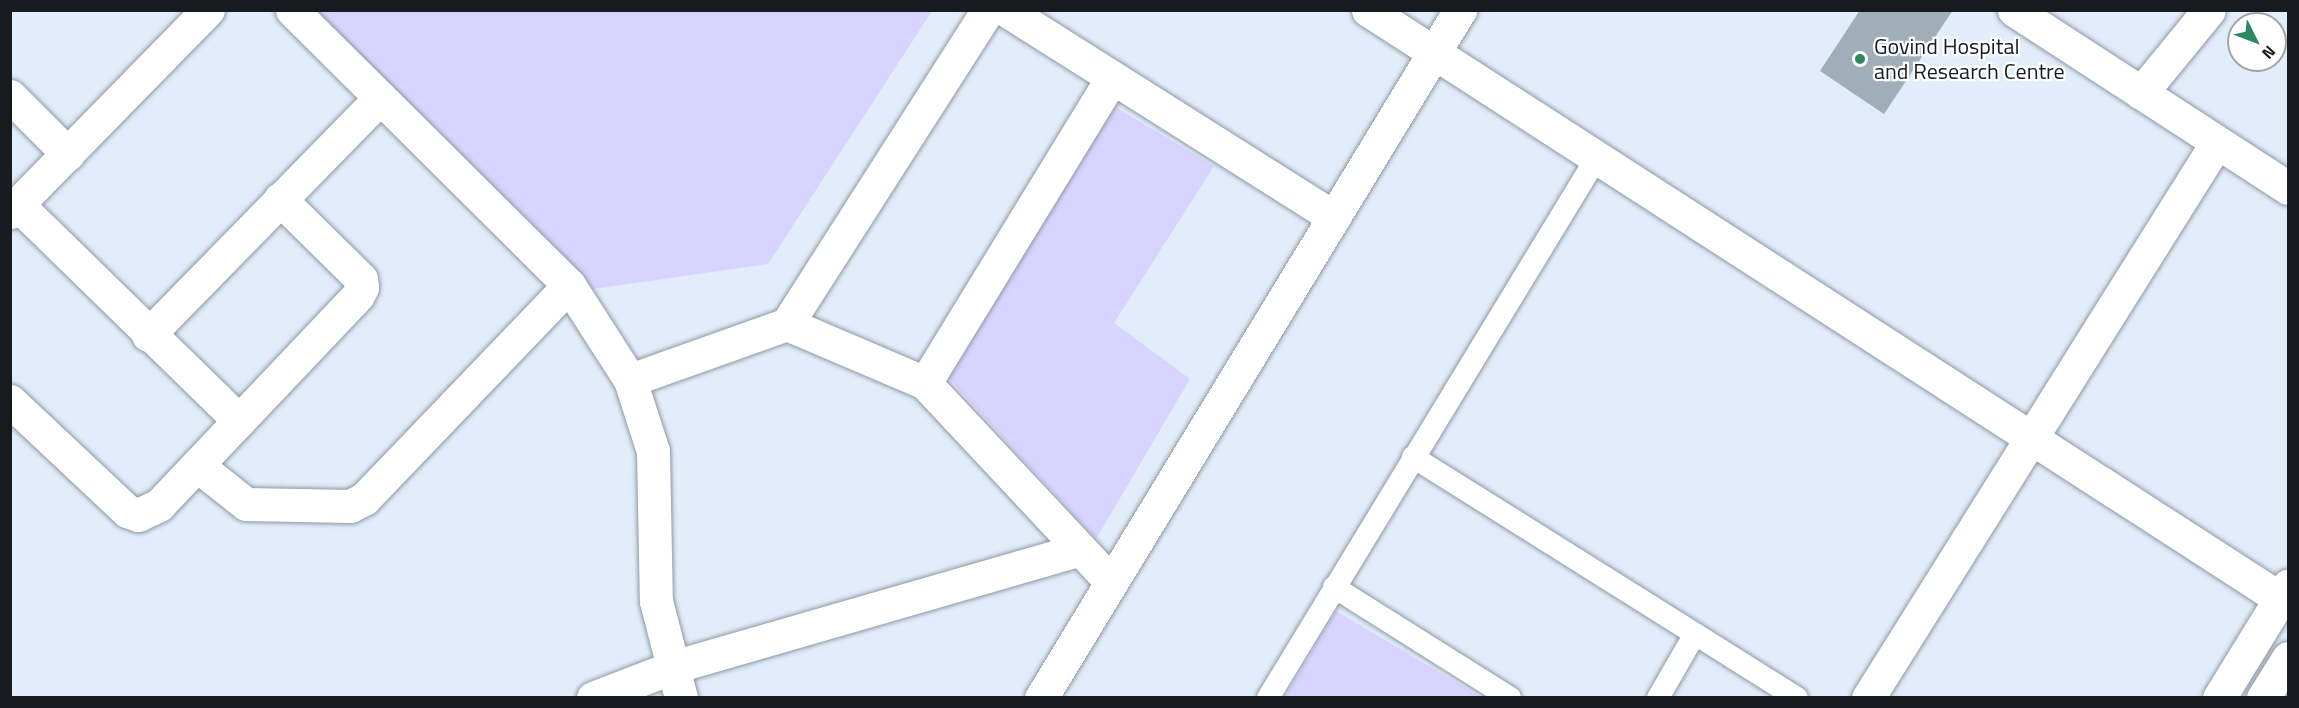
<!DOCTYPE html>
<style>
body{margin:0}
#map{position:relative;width:2299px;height:708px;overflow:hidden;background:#e1edfa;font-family:"Titillium Web",sans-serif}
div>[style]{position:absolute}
.green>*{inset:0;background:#d8d3ff}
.building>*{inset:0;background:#9faeb8}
.roads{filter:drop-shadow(0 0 2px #8e98a4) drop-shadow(0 0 2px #8e98a4)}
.lane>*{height:22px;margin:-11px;padding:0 11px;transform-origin:11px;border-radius:11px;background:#fff}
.street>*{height:33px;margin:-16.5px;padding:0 16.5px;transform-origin:16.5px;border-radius:16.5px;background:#fff}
.dots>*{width:16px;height:16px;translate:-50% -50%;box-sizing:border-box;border:3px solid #fff;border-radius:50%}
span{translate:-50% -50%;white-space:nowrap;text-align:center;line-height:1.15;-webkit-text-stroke:4.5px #fff;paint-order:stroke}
.poi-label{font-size:22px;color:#171b1f}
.left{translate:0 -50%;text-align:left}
.frame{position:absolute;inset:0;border:12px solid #171b1f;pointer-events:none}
.north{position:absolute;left:2227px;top:12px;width:60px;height:60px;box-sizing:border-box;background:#fff;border:2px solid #a2a4a5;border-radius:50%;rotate:132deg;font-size:16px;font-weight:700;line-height:24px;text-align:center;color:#171b1f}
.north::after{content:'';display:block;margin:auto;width:21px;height:27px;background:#2e885d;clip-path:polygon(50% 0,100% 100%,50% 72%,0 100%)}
</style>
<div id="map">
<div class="green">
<div style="clip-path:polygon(310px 11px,932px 11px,768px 264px,586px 290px)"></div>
<div style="clip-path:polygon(1107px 102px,1214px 166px,1114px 323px,1190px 379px,1096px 539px,943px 372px)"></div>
<div style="clip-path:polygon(1336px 611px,1481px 697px,1285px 697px)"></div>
</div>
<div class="building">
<div style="clip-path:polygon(1860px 10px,1953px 10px,1884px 114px,1820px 71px)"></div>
</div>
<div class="roads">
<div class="lane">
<div style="left:1413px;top:457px;width:453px;rotate:32.1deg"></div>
<div style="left:1334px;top:587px;width:208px;rotate:32.2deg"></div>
<div style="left:1268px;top:698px;width:633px;rotate:-58.69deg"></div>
<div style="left:1658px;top:698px;width:74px;rotate:-60deg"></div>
</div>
<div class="street">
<div style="left:292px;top:10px;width:390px;rotate:44.8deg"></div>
<div style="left:569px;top:285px;width:113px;rotate:57.3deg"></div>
<div style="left:630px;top:380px;width:75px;rotate:72.1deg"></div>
<div style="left:653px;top:451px;width:150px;rotate:88.9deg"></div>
<div style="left:656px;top:601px;width:100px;rotate:75.5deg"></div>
<div style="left:1006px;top:10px;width:388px;rotate:32.3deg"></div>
<div style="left:1368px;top:10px;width:1087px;rotate:32.83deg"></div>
<div style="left:2014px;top:10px;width:327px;rotate:33deg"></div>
<div style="left:2141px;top:93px;width:107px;rotate:-50.7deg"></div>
<div style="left:10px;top:96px;width:82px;rotate:45deg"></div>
<div style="left:18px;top:205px;width:309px;rotate:44.3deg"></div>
<div style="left:10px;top:212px;width:283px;rotate:-45.6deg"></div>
<div style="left:787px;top:324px;width:373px;rotate:-57.4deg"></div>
<div style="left:148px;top:335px;width:332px;rotate:-45.6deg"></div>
<div style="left:630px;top:380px;width:167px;rotate:-19.6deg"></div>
<div style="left:787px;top:324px;width:150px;rotate:23.1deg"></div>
<div style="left:925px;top:383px;width:272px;rotate:46.9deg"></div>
<div style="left:925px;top:383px;width:356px;rotate:-58.5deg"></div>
<div style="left:10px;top:401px;width:161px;rotate:43.2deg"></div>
<div style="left:127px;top:511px;width:12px;rotate:20deg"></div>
<div style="left:138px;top:515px;width:23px;rotate:-25deg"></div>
<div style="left:159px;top:505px;width:289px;rotate:-46.5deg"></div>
<div style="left:358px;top:295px;width:9px;rotate:-63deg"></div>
<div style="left:362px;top:287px;width:8px;rotate:-97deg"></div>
<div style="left:361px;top:279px;width:114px;rotate:-135.4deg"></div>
<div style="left:198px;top:466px;width:61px;rotate:38.4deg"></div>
<div style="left:246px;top:504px;width:104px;rotate:1.1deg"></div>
<div style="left:350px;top:506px;width:16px;rotate:-27deg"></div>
<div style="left:364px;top:499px;width:296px;rotate:-46.2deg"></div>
<div style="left:593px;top:698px;width:89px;rotate:-21.1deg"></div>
<div style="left:676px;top:666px;width:419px;rotate:-16.1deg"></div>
<div style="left:1041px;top:698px;width:806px;rotate:-58.66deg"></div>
<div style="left:1868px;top:698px;width:656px;rotate:-57.88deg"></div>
<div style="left:2219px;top:698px;width:132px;rotate:-58.4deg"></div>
<div style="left:2263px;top:698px;width:47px;rotate:-58deg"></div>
</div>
</div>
<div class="dots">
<div style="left:1860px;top:59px;background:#2e885d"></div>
</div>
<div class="poi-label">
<span class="left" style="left:1874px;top:59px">Govind Hospital<br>and Research Centre</span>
</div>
<div class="frame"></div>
<div class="north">N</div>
</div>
